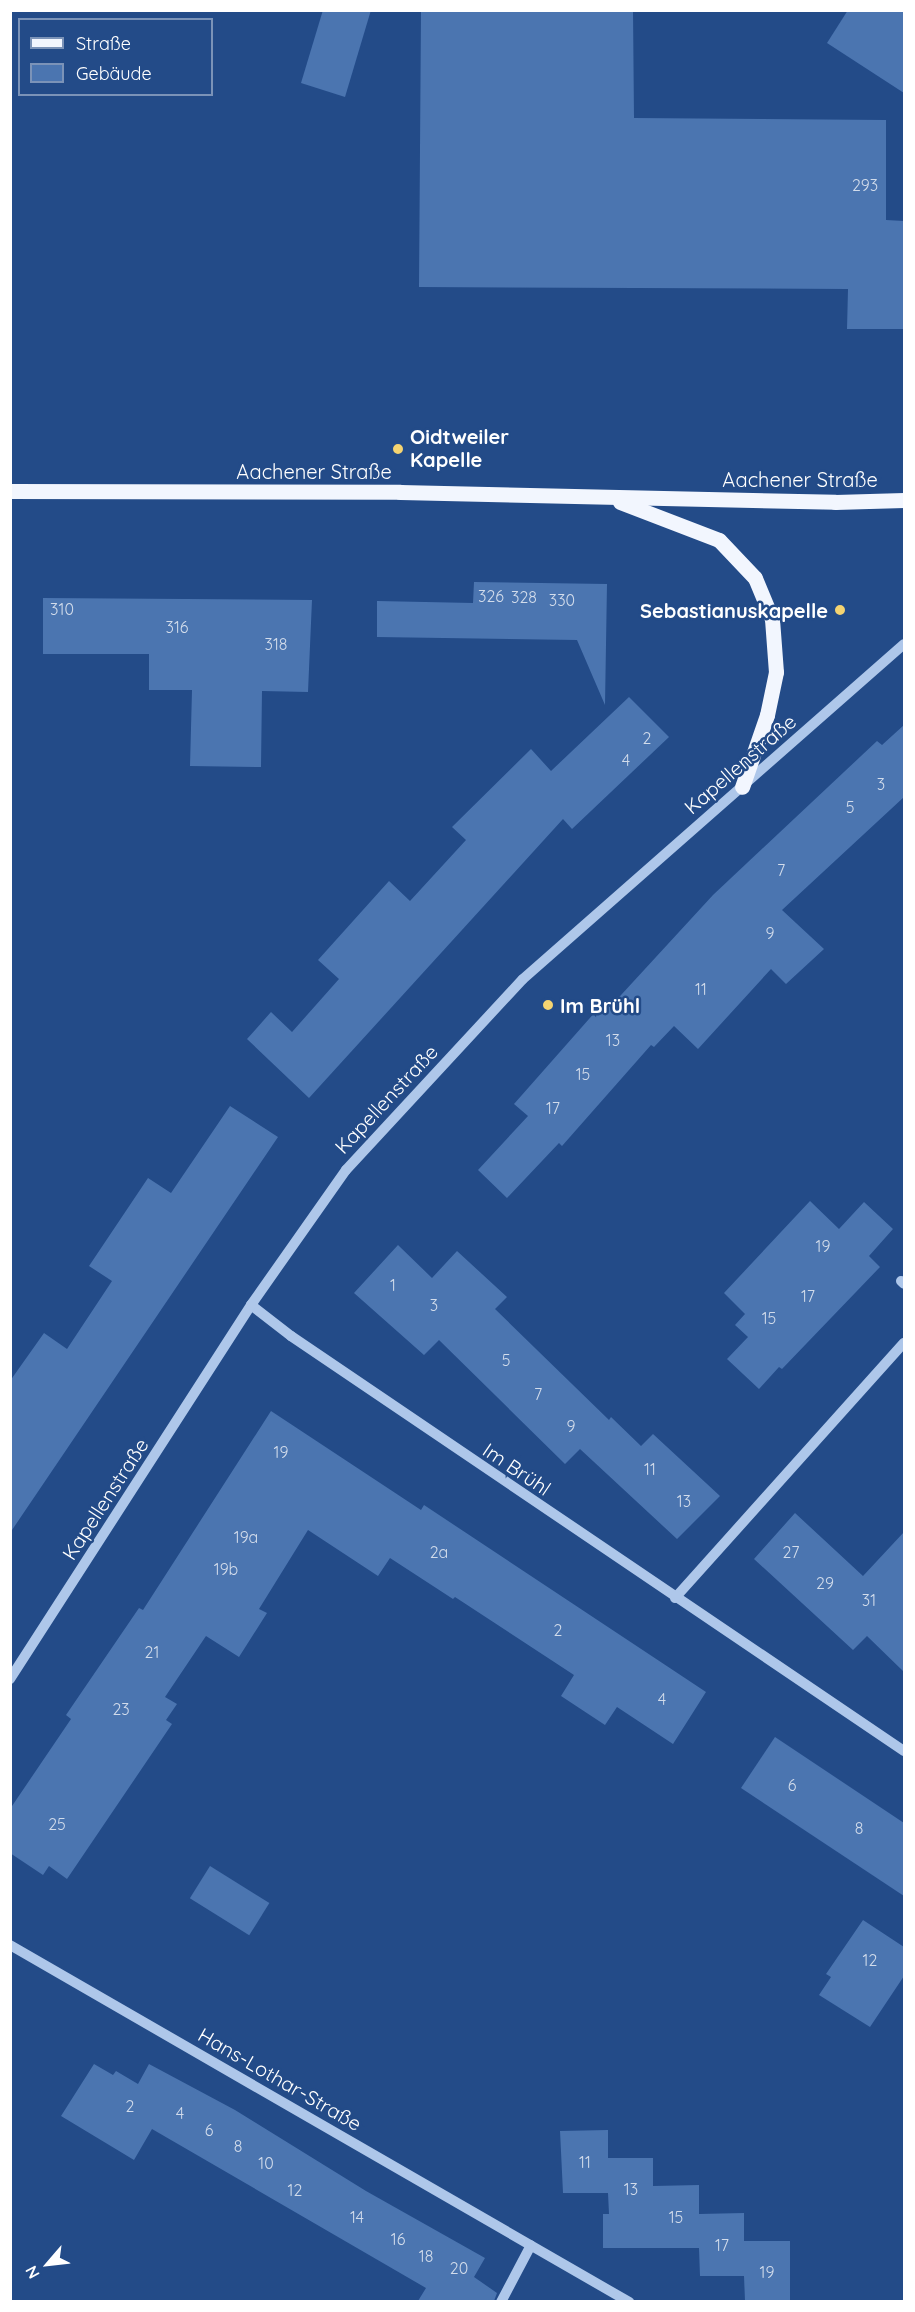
<!DOCTYPE html>
<meta charset="utf-8">
<style>
body{margin:0}
#map{position:relative;width:915px;height:2312px;overflow:hidden;background:#234b88;font-family:Quicksand,sans-serif}
div>[style]{position:absolute}
.building>*{inset:0;background:#4b75b0;transform-origin:0 0}
.minor>*{height:10px;margin:-5px;padding:0 5px;transform-origin:5px;border-radius:5px;background:#aec7ea}
.major>*{height:15px;margin:-7.5px;padding:0 7.5px;transform-origin:7.5px;border-radius:7.5px;background:#f2f6fe}
.dots>*{width:16px;height:16px;translate:-50% -50%;box-sizing:border-box;border:3px solid #234b88;border-radius:50%}
span{translate:-50% -50%;white-space:nowrap;text-align:center;line-height:1.15;-webkit-text-stroke:5px #234b88;paint-order:stroke}
.number-label{font-size:16px;color:#d2dceb}
.number-label span{-webkit-text-stroke-width:0}
.poi-label{font-size:20px;color:#fff;font-weight:700}
.left{translate:0 -50%;text-align:left}
.right{translate:-100% -50%;text-align:right}
.street-label{font-size:20px;color:#fff}
.frame{position:absolute;inset:0;border:12px solid #fff;pointer-events:none}
.legend{position:absolute;left:18px;top:18px;width:195px;height:78px;box-sizing:border-box;background:#234b88;border:2px solid #7b93b8;margin:0;padding:8px 10px;list-style:none;font-size:18px;color:#fff}
.legend li{display:flex;align-items:center;gap:12px;height:30px}
.legend b{width:30px;border:2px solid #7b93b8}
.north{position:absolute;left:18px;top:2234px;width:60px;height:60px;-webkit-text-stroke:4px #234b88;paint-order:stroke;rotate:242deg;font-size:16px;font-weight:700;line-height:24px;text-align:center;color:#fff}
.north::after{content:'';display:block;margin:auto;width:21px;height:27px;background:#fff;clip-path:polygon(50% 0,100% 100%,50% 72%,0 100%)}
</style>
<div id="map">
<div class="building">
<div style="clip-path:polygon(323px 10px,371px 10px,345px 97px,301px 83px)"></div>
<div style="clip-path:polygon(421px 10px,633px 10px,634px 118px,886px 120px,886px 220px,904px 221px,904px 329px,847px 329px,848px 289px,419px 287px)"></div>
<div style="clip-path:polygon(848px 10px,904px 10px,904px 93px,827px 43px)"></div>
<div style="clip-path:polygon(474px 582px,607px 584px,605px 705px,577px 640px,377px 637px,377px 601px,473px 603px)"></div>
<div style="clip-path:polygon(43px 598px,312px 600px,308px 692px,262px 691px,261px 767px,190px 766px,192px 690px,149px 690px,149px 654px,43px 654px)"></div>
<div style="clip-path:polygon(629px 697px,669px 737px,572px 829px,563px 819px,309px 1098px,247px 1039px,271px 1012px,292px 1032px,339px 979px,318px 960px,389px 881px,410px 901px,466px 840px,452px 827px,531px 749px,551px 771px)"></div>
<div style="clip-path:polygon(904px 725px,904px 797px,782px 910px,824px 949px,786px 984px,771px 969px,698px 1049px,674px 1026px,654px 1047px,651px 1045px,562px 1146px,559px 1143px,507px 1198px,478px 1170px,528px 1116px,514px 1104px,604px 1002px,610px 1007px,713px 895px,877px 741px,882px 745px)"></div>
<div style="clip-path:polygon(230px 1106px,278px 1137px,10px 1533px,10px 1381px,44px 1333px,67px 1349px,112px 1281px,89px 1266px,148px 1178px,171px 1193px)"></div>
<div style="clip-path:polygon(810px 1201px,839px 1229px,864px 1202px,893px 1229px,869px 1256px,880px 1267px,782px 1369px,779px 1367px,759px 1389px,727px 1359px,748px 1337px,735px 1325px,745px 1314px,724px 1293px)"></div>
<div style="clip-path:polygon(398px 1245px,432px 1278px,457px 1251px,507px 1297px,495px 1309px,609px 1420px,611px 1417px,641px 1446px,653px 1434px,720px 1496px,677px 1539px,580px 1449px,565px 1464px,439px 1340px,424px 1355px,354px 1293px)"></div>
<div style="clip-path:polygon(271px 1411px,421px 1510px,424px 1505px,706px 1692px,673px 1744px,617px 1707px,605px 1725px,561px 1696px,574px 1675px,455px 1597px,453px 1599px,390px 1558px,378px 1576px,308px 1530px,259px 1609px,267px 1613px,239px 1657px,206px 1636px,165px 1697px,177px 1704px,166px 1720px,172px 1724px,67px 1879px,49px 1866px,43px 1875px,10px 1853px,10px 1809px,71px 1719px,66px 1715px,139px 1608px,143px 1610px)"></div>
<div style="clip-path:polygon(795px 1513px,863px 1576px,904px 1532px,904px 1672px,867px 1636px,853px 1650px,754px 1559px)"></div>
<div style="clip-path:polygon(775px 1737px,904px 1823px,904px 1896px,741px 1788px)"></div>
<div style="left:210px;top:1866px;width:70px;height:38px;rotate:32deg"></div>
<div style="clip-path:polygon(863px 1920px,904px 1947px,904px 1976px,870px 2027px,819px 1995px,831px 1977px,826px 1974px)"></div>
<div style="clip-path:polygon(94px 2064px,113px 2075px,116px 2071px,138px 2084px,149px 2064px,235px 2110px,366px 2191px,485px 2258px,474px 2277px,497px 2293px,494px 2301px,418px 2301px,426px 2288px,152px 2129px,134px 2160px,61px 2116px)"></div>
<div style="clip-path:polygon(608px 2130px,608px 2158px,653px 2158px,653px 2186px,699px 2185px,699px 2214px,744px 2213px,744px 2241px,790px 2241px,790px 2301px,745px 2301px,744px 2276px,700px 2276px,699px 2248px,603px 2248px,603px 2214px,609px 2214px,608px 2193px,563px 2193px,560px 2131px)"></div>
</div>
<div class="minor">
<div style="left:901px;top:1281px;width:4px;rotate:45deg"></div>
<div style="left:251px;top:1305px;width:51px;rotate:37.8deg"></div>
<div style="left:291px;top:1336px;width:740px;rotate:34.1deg"></div>
<div style="left:675px;top:1598px;width:343px;rotate:-48.1deg"></div>
<div style="left:10px;top:1679px;width:445px;rotate:-57.2deg"></div>
<div style="left:251px;top:1305px;width:165px;rotate:-54.9deg"></div>
<div style="left:346px;top:1170px;width:260px;rotate:-47.2deg"></div>
<div style="left:523px;top:979px;width:507px;rotate:-41.32deg"></div>
<div style="left:10px;top:1945px;width:715px;rotate:29.97deg"></div>
<div style="left:501px;top:2302px;width:64px;rotate:-62.2deg"></div>
</div>
<div class="major">
<div style="left:10px;top:491px;width:390px;rotate:0.1deg"></div>
<div style="left:400px;top:492px;width:435px;rotate:1.3deg"></div>
<div style="left:835px;top:502px;width:69px;rotate:-1.7deg"></div>
<div style="left:620px;top:502px;width:106px;rotate:21deg"></div>
<div style="left:719px;top:540px;width:52px;rotate:46.5deg"></div>
<div style="left:755px;top:578px;width:44px;rotate:67.5deg"></div>
<div style="left:772px;top:619px;width:53px;rotate:85.7deg"></div>
<div style="left:776px;top:672px;width:44px;rotate:101.8deg"></div>
<div style="left:767px;top:715px;width:76px;rotate:109.1deg"></div>
</div>
<div class="dots">
<div style="left:398px;top:449px;background:#f5d471"></div>
<div style="left:840px;top:610px;background:#f5d471"></div>
<div style="left:548px;top:1005px;background:#f5d471"></div>
</div>
<div class="number-label">
<span style="left:865px;top:185px">293</span>
<span style="left:491px;top:596px">326</span>
<span style="left:524px;top:597px">328</span>
<span style="left:562px;top:600px">330</span>
<span style="left:62px;top:609px">310</span>
<span style="left:177px;top:627px">316</span>
<span style="left:276px;top:644px">318</span>
<span style="left:647px;top:738px">2</span>
<span style="left:626px;top:760px">4</span>
<span style="left:881px;top:784px">3</span>
<span style="left:850px;top:807px">5</span>
<span style="left:781px;top:870px">7</span>
<span style="left:770px;top:933px">9</span>
<span style="left:701px;top:989px">11</span>
<span style="left:613px;top:1040px">13</span>
<span style="left:583px;top:1074px">15</span>
<span style="left:553px;top:1108px">17</span>
<span style="left:823px;top:1246px">19</span>
<span style="left:393px;top:1285px">1</span>
<span style="left:808px;top:1296px">17</span>
<span style="left:434px;top:1305px">3</span>
<span style="left:769px;top:1318px">15</span>
<span style="left:506px;top:1360px">5</span>
<span style="left:538px;top:1394px">7</span>
<span style="left:571px;top:1426px">9</span>
<span style="left:281px;top:1452px">19</span>
<span style="left:650px;top:1469px">11</span>
<span style="left:684px;top:1501px">13</span>
<span style="left:246px;top:1537px">19a</span>
<span style="left:439px;top:1552px">2a</span>
<span style="left:791px;top:1552px">27</span>
<span style="left:226px;top:1569px">19b</span>
<span style="left:825px;top:1583px">29</span>
<span style="left:869px;top:1600px">31</span>
<span style="left:558px;top:1630px">2</span>
<span style="left:152px;top:1652px">21</span>
<span style="left:662px;top:1699px">4</span>
<span style="left:121px;top:1709px">23</span>
<span style="left:792px;top:1785px">6</span>
<span style="left:57px;top:1824px">25</span>
<span style="left:859px;top:1828px">8</span>
<span style="left:870px;top:1960px">12</span>
<span style="left:130px;top:2106px">2</span>
<span style="left:180px;top:2113px">4</span>
<span style="left:209px;top:2130px">6</span>
<span style="left:238px;top:2146px">8</span>
<span style="left:585px;top:2162px">11</span>
<span style="left:266px;top:2163px">10</span>
<span style="left:631px;top:2189px">13</span>
<span style="left:295px;top:2190px">12</span>
<span style="left:357px;top:2217px">14</span>
<span style="left:676px;top:2217px">15</span>
<span style="left:398px;top:2239px">16</span>
<span style="left:722px;top:2245px">17</span>
<span style="left:426px;top:2256px">18</span>
<span style="left:459px;top:2268px">20</span>
<span style="left:767px;top:2272px">19</span>
</div>
<div class="poi-label">
<span class="left" style="left:410px;top:448px">Oidtweiler<br>Kapelle</span>
<span class="right" style="left:828px;top:610px">Sebastianuskapelle</span>
<span class="left" style="left:560px;top:1005px">Im Brühl</span>
</div>
<div class="street-label">
<span style="left:314px;top:471px">Aachener Straße</span>
<span style="left:800px;top:479px">Aachener Straße</span>
<span style="left:740px;top:764px;rotate:-41deg">Kapellenstraße</span>
<span style="left:386px;top:1099px;rotate:-47deg">Kapellenstraße</span>
<span style="left:517px;top:1469px;rotate:34deg">Im Brühl</span>
<span style="left:105px;top:1499px;rotate:-57deg">Kapellenstraße</span>
<span style="left:280px;top:2079px;rotate:30deg">Hans-Lothar-Straße</span>
</div>
<div class="frame"></div>
<ul class="legend">
<li><b style="height:8px;background:#f2f6fe"></b>Straße</li>
<li><b style="height:16px;background:#4b75b0"></b>Gebäude</li>
</ul>
<div class="north">N</div>
</div>
